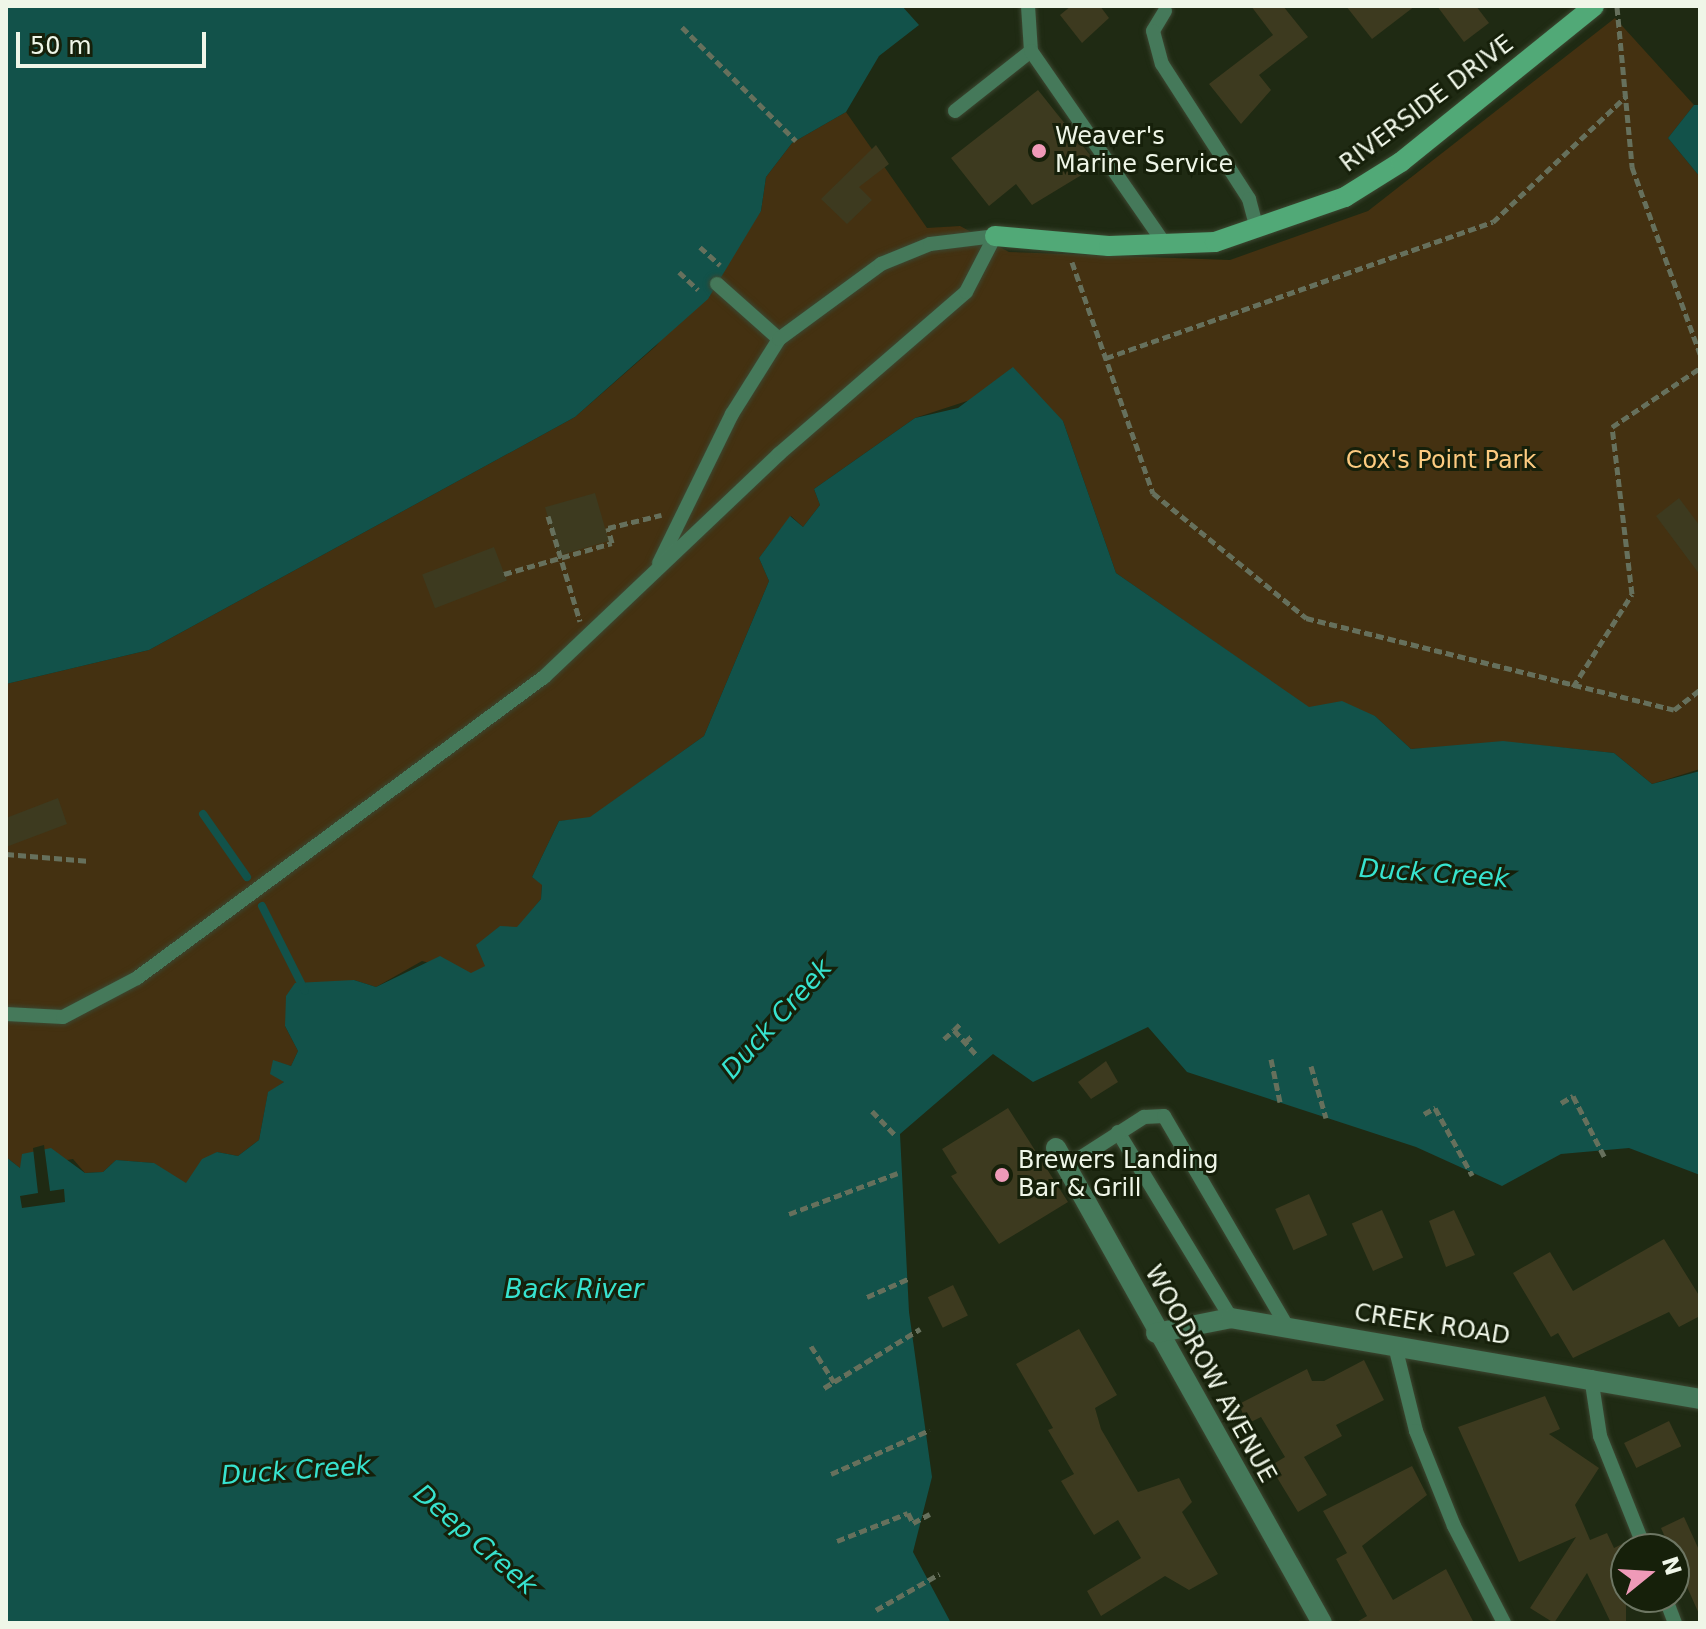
<!DOCTYPE html>
<style>
body{margin:0}
#map{position:relative;width:1706px;height:1629px;overflow:hidden;background:#1f2a13;font-family:"DejaVu Sans",sans-serif}
div>[style]{position:absolute}
.green>*{inset:0;background:#443111}
.water>*{inset:0;background:#12524a}
.pier>*{inset:0;background:#1f2a13}
.stream>*{height:8px;margin:-4px;padding:0 4px;transform-origin:4px;border-radius:4px;background:#12524a}
.building>*{inset:0;background:#3d3a1f;transform-origin:0 0}
.path>*{height:5px;margin-top:-2.5px;transform-origin:0;background:repeating-linear-gradient(90deg,#66705c 0 8px,transparent 0 12px)}
.roads{filter:drop-shadow(0 0 2px #3c4731) drop-shadow(0 0 2px #3c4731)}
.lane>*{height:14px;margin:-7px;padding:0 7px;transform-origin:7px;border-radius:7px;background:#45795a}
.street>*{height:20px;margin:-10px;padding:0 10px;transform-origin:10px;border-radius:10px;background:#45795a}
.secondary>*{height:20px;margin:-10px;padding:0 10px;transform-origin:10px;border-radius:10px;background:#51a977}
.dots>*{width:22px;height:22px;translate:-50% -50%;box-sizing:border-box;border:4px solid #16200a;border-radius:50%}
span{translate:-50% -50%;white-space:nowrap;text-align:center;line-height:1.15;-webkit-text-stroke:6px #16200a;paint-order:stroke}
.street-label{font-size:24px;color:#eff6e8}
.poi-label{font-size:24px;color:#eff6e8}
.left{translate:0 -50%;text-align:left}
.park-label{font-size:24px;color:#fdcb80}
.water-label{font-size:26px;color:#37e3cf;font-style:italic}
.frame{position:absolute;inset:0;border:8px solid #eff6e8;pointer-events:none}
.north{position:absolute;left:1610px;top:1533px;width:80px;height:80px;box-sizing:border-box;background:#16200a;border:2px solid #6d7663;border-radius:50%;rotate:72deg;font-size:22px;font-weight:700;line-height:32px;text-align:center;color:#eff6e8}
.north::after{content:'';display:block;margin:auto;width:28px;height:36px;background:#ef9ab8;clip-path:polygon(50% 0,100% 100%,50% 72%,0 100%)}
.scale{position:absolute;left:16px;top:32px;width:190px;height:36px;box-sizing:border-box;border:4px solid #eff6e8;border-top:0;padding-left:10px;font-size:24px;line-height:28px;white-space:nowrap;color:#eff6e8;-webkit-text-stroke:6px #16200a;paint-order:stroke}
</style>
<div id="map">
<div class="green">
<div style="clip-path:polygon(1615px 18px,1694px 105px,1668px 138px,1700px 177px,1700px 769px,1652px 784px,1614px 753px,1518px 743px,1411px 749px,1375px 716px,1309px 708px,1116px 573px,1063px 421px,967px 401px,915px 418px,814px 489px,820px 505px,803px 527px,791px 516px,759px 558px,769px 581px,704px 736px,590px 818px,559px 821px,532px 877px,542px 884px,541px 899px,486px 966px,471px 974px,422px 961px,376px 987px,354px 980px,285px 1026px,298px 1051px,291px 1066px,273px 1061px,284px 1082px,268px 1093px,259px 1140px,238px 1156px,217px 1152px,186px 1184px,153px 1163px,116px 1160px,103px 1172px,85px 1173px,73px 1159px,20px 1168px,6px 1157px,6px 684px,149px 650px,575px 417px,656px 346px,761px 211px,766px 177px,792px 143px,846px 112px,927px 228px,960px 226px,1009px 252px,1230px 260px,1368px 211px)"></div>
</div>
<div class="water">
<div style="clip-path:polygon(6px 6px,902px 6px,919px 25px,879px 56px,846px 112px,792px 143px,766px 177px,761px 211px,708px 299px,575px 417px,149px 650px,6px 684px)"></div>
<div style="clip-path:polygon(1694px 105px,1700px 105px,1700px 177px,1668px 138px)"></div>
<div style="clip-path:polygon(1013px 367px,1063px 421px,1116px 573px,1309px 707px,1342px 701px,1375px 716px,1411px 749px,1503px 741px,1614px 753px,1652px 784px,1700px 771px,1700px 1175px,1629px 1148px,1561px 1154px,1502px 1186px,1416px 1147px,1187px 1072px,1148px 1027px,1033px 1082px,993px 1054px,900px 1134px,909px 1312px,932px 1477px,913px 1552px,951px 1623px,6px 1623px,6px 1157px,20px 1168px,22px 1154px,51px 1148px,85px 1173px,103px 1172px,116px 1160px,154px 1163px,186px 1183px,202px 1159px,217px 1152px,238px 1156px,259px 1140px,268px 1092px,284px 1082px,270px 1074px,273px 1060px,291px 1066px,298px 1051px,285px 1026px,286px 996px,295px 983px,354px 980px,376px 987px,440px 956px,471px 973px,485px 966px,476px 945px,500px 926px,517px 927px,541px 899px,542px 885px,532px 877px,559px 821px,590px 817px,704px 736px,769px 581px,759px 558px,790px 516px,803px 527px,820px 505px,814px 489px,915px 418px,958px 408px)"></div>
</div>
<div class="pier">
<div style="clip-path:polygon(44px 1145px,50px 1191px,64px 1189px,65px 1202px,22px 1208px,20px 1196px,38px 1193px,33px 1148px)"></div>
</div>
<div class="stream">
<div style="left:203px;top:814px;width:77px;rotate:55.1deg"></div>
<div style="left:262px;top:906px;width:95px;rotate:63.2deg"></div>
</div>
<div class="building">
<div style="clip-path:polygon(1071px 6px,1100px 6px,1109px 18px,1082px 43px,1060px 15px)"></div>
<div style="clip-path:polygon(1251px 6px,1283px 6px,1308px 37px,1259px 75px,1271px 90px,1241px 124px,1209px 84px,1273px 35px)"></div>
<div style="clip-path:polygon(1346px 6px,1415px 6px,1372px 39px)"></div>
<div style="clip-path:polygon(1437px 6px,1476px 6px,1489px 23px,1464px 42px)"></div>
<div style="clip-path:polygon(1038px 90px,1098px 165px,1032px 205px,1016px 184px,989px 206px,951px 158px)"></div>
<div style="clip-path:polygon(876px 145px,889px 164px,859px 187px,872px 200px,847px 224px,821px 199px)"></div>
<div style="left:595px;top:493px;width:50px;height:52px;rotate:74deg"></div>
<div style="clip-path:polygon(1679px 498px,1700px 526px,1700px 575px,1656px 516px)"></div>
<div style="left:494px;top:547px;width:36px;height:77px;rotate:69deg"></div>
<div style="clip-path:polygon(58px 798px,67px 824px,6px 847px,6px 818px)"></div>
<div style="clip-path:polygon(1106px 1061px,1118px 1082px,1091px 1099px,1078px 1082px)"></div>
<div style="clip-path:polygon(1008px 1108px,1068px 1202px,999px 1244px,951px 1176px,957px 1173px,942px 1149px)"></div>
<div style="left:1309px;top:1194px;width:45px;height:37px;rotate:66deg"></div>
<div style="left:1382px;top:1210px;width:52px;height:33px;rotate:66deg"></div>
<div style="clip-path:polygon(1454px 1210px,1475px 1255px,1446px 1267px,1429px 1221px)"></div>
<div style="clip-path:polygon(1664px 1239px,1700px 1297px,1700px 1316px,1679px 1327px,1669px 1312px,1573px 1358px,1558px 1333px,1551px 1337px,1513px 1273px,1550px 1252px,1573px 1291px)"></div>
<div style="left:953px;top:1285px;width:34px;height:28px;rotate:64deg"></div>
<div style="clip-path:polygon(1079px 1329px,1117px 1395px,1095px 1408px,1101px 1429px,1138px 1492px,1179px 1478px,1192px 1502px,1182px 1512px,1218px 1574px,1189px 1590px,1165px 1576px,1101px 1616px,1087px 1591px,1141px 1558px,1118px 1520px,1094px 1535px,1061px 1481px,1074px 1474px,1048px 1430px,1053px 1428px,1016px 1364px)"></div>
<div style="clip-path:polygon(1364px 1360px,1384px 1400px,1336px 1425px,1342px 1436px,1304px 1457px,1327px 1495px,1298px 1512px,1270px 1466px,1285px 1457px,1261px 1417px,1247px 1424px,1239px 1404px,1307px 1369px,1312px 1381px,1324px 1381px)"></div>
<div style="clip-path:polygon(1545px 1396px,1560px 1429px,1549px 1434px,1599px 1468px,1575px 1505px,1590px 1540px,1607px 1533px,1614px 1548px,1626px 1542px,1626px 1623px,1611px 1623px,1587px 1573px,1554px 1623px,1530px 1608px,1576px 1537px,1519px 1562px,1458px 1427px)"></div>
<div style="left:1669px;top:1421px;width:28px;height:50px;rotate:64deg"></div>
<div style="clip-path:polygon(1412px 1466px,1427px 1495px,1362px 1546px,1393px 1600px,1446px 1569px,1474px 1623px,1355px 1623px,1367px 1616px,1336px 1559px,1347px 1553px,1323px 1511px)"></div>
<div style="clip-path:polygon(1684px 1517px,1700px 1552px,1699px 1614px,1661px 1528px)"></div>
</div>
<div class="path">
<div style="left:1617px;top:7px;width:161px;rotate:84.6deg"></div>
<div style="left:1632px;top:167px;width:199px;rotate:70deg"></div>
<div style="left:682px;top:27px;width:161px;rotate:45deg"></div>
<div style="left:700px;top:247px;width:27px;rotate:42deg"></div>
<div style="left:1072px;top:262px;width:245px;rotate:70.7deg"></div>
<div style="left:1153px;top:493px;width:198px;rotate:39.2deg"></div>
<div style="left:1306px;top:618px;width:379px;rotate:14deg"></div>
<div style="left:1674px;top:710px;width:33px;rotate:-38deg"></div>
<div style="left:679px;top:272px;width:26px;rotate:43deg"></div>
<div style="left:1106px;top:358px;width:410px;rotate:-19.4deg"></div>
<div style="left:1493px;top:222px;width:182px;rotate:-43.4deg"></div>
<div style="left:548px;top:516px;width:110px;rotate:73.1deg"></div>
<div style="left:504px;top:574px;width:112px;rotate:-16deg"></div>
<div style="left:612px;top:543px;width:16px;rotate:-105deg"></div>
<div style="left:608px;top:528px;width:55px;rotate:-13.8deg"></div>
<div style="left:1573px;top:687px;width:110px;rotate:-57.6deg"></div>
<div style="left:1632px;top:594px;width:168px;rotate:-96.8deg"></div>
<div style="left:1612px;top:427px;width:106px;rotate:-33.8deg"></div>
<div style="left:6px;top:854px;width:84px;rotate:4.8deg"></div>
<div style="left:954px;top:1030px;width:11px;rotate:-45deg"></div>
<div style="left:944px;top:1039px;width:13px;rotate:-42deg"></div>
<div style="left:954px;top:1030px;width:36px;rotate:48deg"></div>
<div style="left:965px;top:1042px;width:11px;rotate:-41deg"></div>
<div style="left:1271px;top:1059px;width:44px;rotate:78.2deg"></div>
<div style="left:1311px;top:1066px;width:54px;rotate:73.9deg"></div>
<div style="left:1561px;top:1103px;width:14px;rotate:-30deg"></div>
<div style="left:1573px;top:1096px;width:68px;rotate:62.7deg"></div>
<div style="left:872px;top:1111px;width:35px;rotate:46deg"></div>
<div style="left:1424px;top:1114px;width:13px;rotate:-29deg"></div>
<div style="left:1435px;top:1108px;width:77px;rotate:61.1deg"></div>
<div style="left:789px;top:1214px;width:116px;rotate:-20.6deg"></div>
<div style="left:867px;top:1297px;width:47px;rotate:-23.8deg"></div>
<div style="left:811px;top:1346px;width:43px;rotate:57.4deg"></div>
<div style="left:824px;top:1388px;width:113px;rotate:-31.6deg"></div>
<div style="left:831px;top:1474px;width:108px;rotate:-24deg"></div>
<div style="left:837px;top:1541px;width:76px;rotate:-21.5deg"></div>
<div style="left:908px;top:1513px;width:11px;rotate:63deg"></div>
<div style="left:913px;top:1523px;width:19px;rotate:-28deg"></div>
<div style="left:876px;top:1610px;width:73px;rotate:-29.7deg"></div>
</div>
<div class="roads">
<div class="lane">
<div style="left:1028px;top:6px;width:45px;rotate:86.2deg"></div>
<div style="left:1165px;top:11px;width:23px;rotate:121deg"></div>
<div style="left:1153px;top:31px;width:34px;rotate:75deg"></div>
<div style="left:1162px;top:64px;width:161px;rotate:57.2deg"></div>
<div style="left:1249px;top:199px;width:30px;rotate:75deg"></div>
<div style="left:955px;top:111px;width:97px;rotate:-38.3deg"></div>
<div style="left:1031px;top:51px;width:237px;rotate:55.3deg"></div>
<div style="left:717px;top:284px;width:83px;rotate:41.6deg"></div>
<div style="left:659px;top:563px;width:166px;rotate:-63.9deg"></div>
<div style="left:732px;top:414px;width:89px;rotate:-57.9deg"></div>
<div style="left:779px;top:339px;width:127px;rotate:-36.3deg"></div>
<div style="left:881px;top:264px;width:53px;rotate:-22.2deg"></div>
<div style="left:930px;top:244px;width:65px;rotate:-7deg"></div>
<div style="left:6px;top:1014px;width:57px;rotate:3deg"></div>
<div style="left:63px;top:1017px;width:84px;rotate:-27.8deg"></div>
<div style="left:137px;top:978px;width:506px;rotate:-36.49deg"></div>
<div style="left:544px;top:677px;width:324px;rotate:-43.5deg"></div>
<div style="left:779px;top:454px;width:247px;rotate:-40.9deg"></div>
<div style="left:966px;top:292px;width:63px;rotate:-62.6deg"></div>
<div style="left:1118px;top:1132px;width:218px;rotate:58.7deg"></div>
<div style="left:1066px;top:1167px;width:93px;rotate:-32.7deg"></div>
<div style="left:1144px;top:1117px;width:20px;rotate:-3deg"></div>
<div style="left:1164px;top:1116px;width:246px;rotate:59.7deg"></div>
<div style="left:1395px;top:1346px;width:88px;rotate:76.1deg"></div>
<div style="left:1416px;top:1431px;width:102px;rotate:68.2deg"></div>
<div style="left:1454px;top:1526px;width:109px;rotate:62.7deg"></div>
<div style="left:1591px;top:1377px;width:60px;rotate:81.3deg"></div>
<div style="left:1600px;top:1436px;width:122px;rotate:68.3deg"></div>
<div style="left:1665px;top:1597px;width:28px;rotate:69deg"></div>
</div>
<div class="street">
<div style="left:1056px;top:1148px;width:544px;rotate:60.75deg"></div>
<div style="left:1156px;top:1333px;width:76px;rotate:-11.3deg"></div>
<div style="left:1231px;top:1318px;width:476px;rotate:9.8deg"></div>
</div>
<div class="secondary">
<div style="left:995px;top:236px;width:114px;rotate:5deg"></div>
<div style="left:1109px;top:246px;width:106px;rotate:-2.2deg"></div>
<div style="left:1215px;top:242px;width:138px;rotate:-19.1deg"></div>
<div style="left:1345px;top:197px;width:66px;rotate:-32deg"></div>
<div style="left:1401px;top:162px;width:248px;rotate:-38.9deg"></div>
</div>
</div>
<div class="dots">
<div style="left:1039px;top:151px;background:#ef9ab8"></div>
<div style="left:1002px;top:1175px;background:#ef9ab8"></div>
</div>
<div class="street-label">
<span style="left:1427px;top:104px;rotate:-37deg">RIVERSIDE DRIVE</span>
<span style="left:1432px;top:1325px;rotate:9deg">CREEK ROAD</span>
<span style="left:1210px;top:1374px;rotate:61deg">WOODROW AVENUE</span>
</div>
<div class="poi-label">
<span class="left" style="left:1055px;top:151px">Weaver's<br>Marine Service</span>
<span class="left" style="left:1018px;top:1175px">Brewers Landing<br>Bar &amp; Grill</span>
</div>
<div class="park-label">
<span style="left:1441px;top:461px">Cox's Point Park</span>
</div>
<div class="water-label">
<span style="left:1434px;top:874px;rotate:4deg">Duck Creek</span>
<span style="left:777px;top:1019px;rotate:-48deg">Duck Creek</span>
<span style="left:574px;top:1290px">Back River</span>
<span style="left:296px;top:1471px;rotate:-4deg">Duck Creek</span>
<span style="left:475px;top:1540px;rotate:41deg">Deep Creek</span>
</div>
<div class="frame"></div>
<div class="north">N</div>
<div class="scale">50 m</div>
</div>
